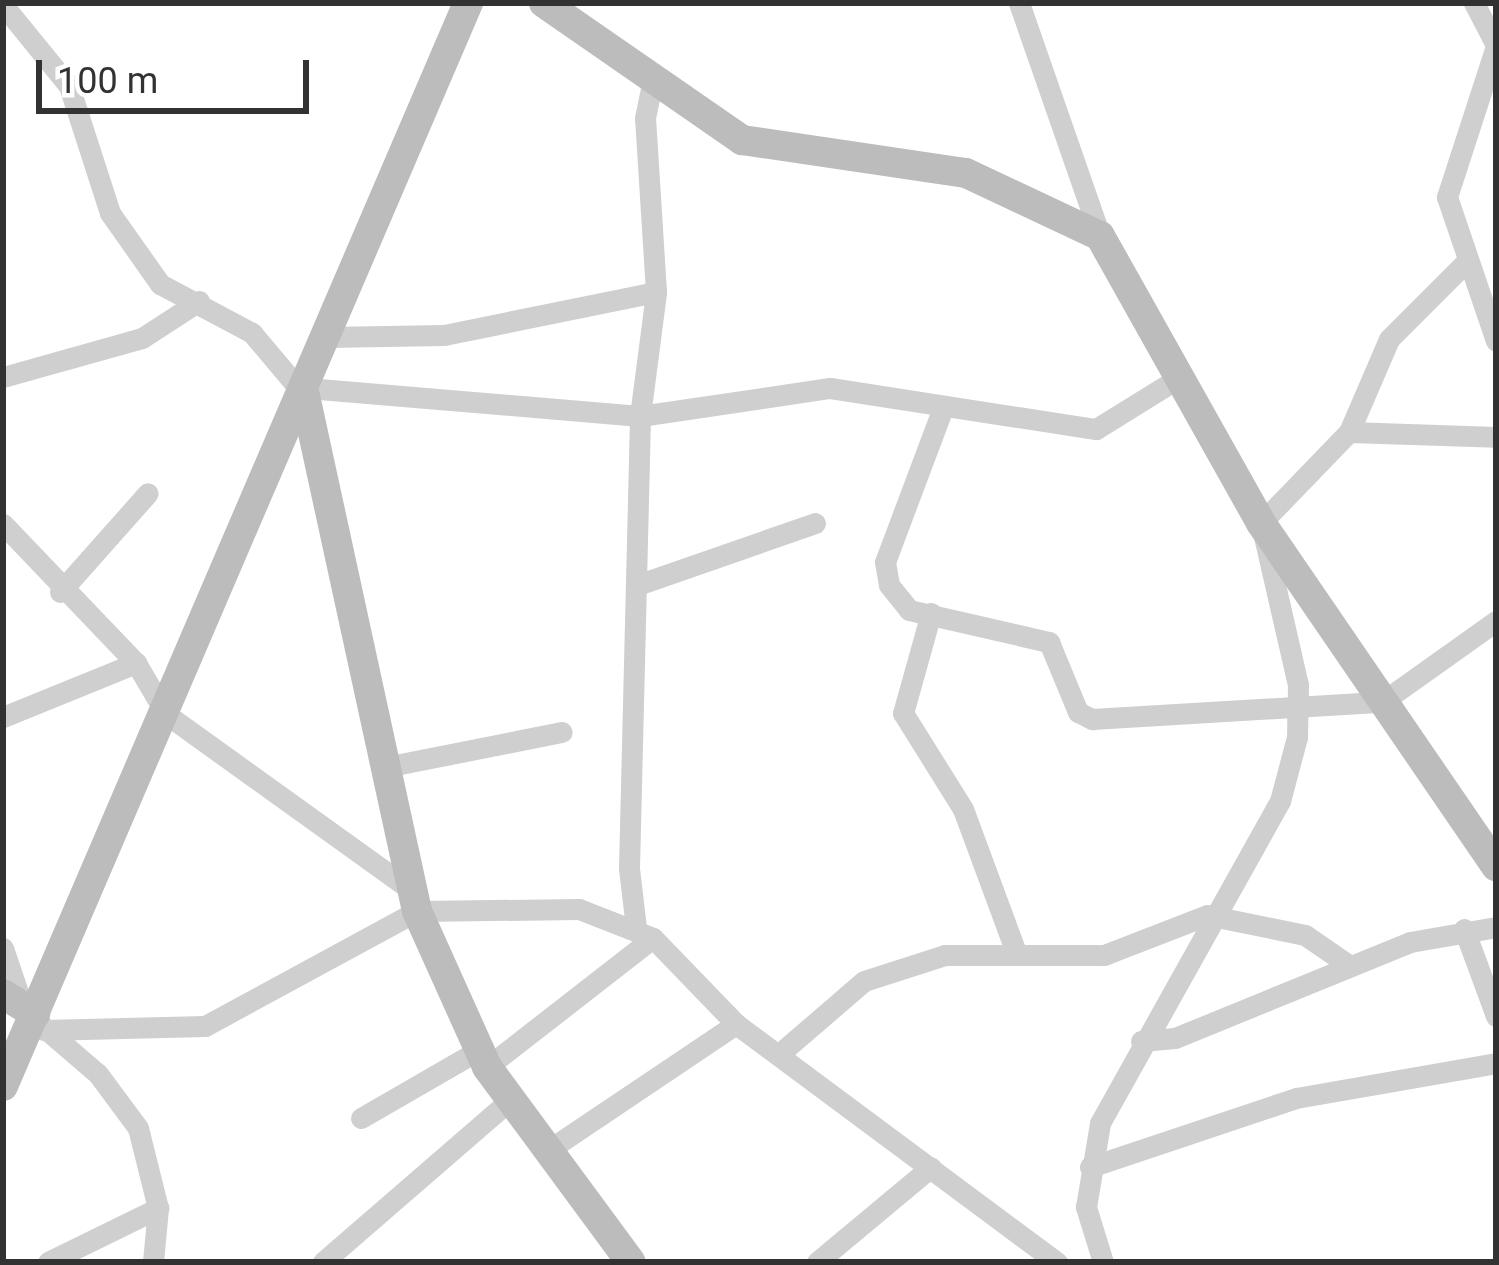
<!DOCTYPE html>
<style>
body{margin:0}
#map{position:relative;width:1499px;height:1265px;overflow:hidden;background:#fff;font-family:Roboto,sans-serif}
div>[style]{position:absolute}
.street>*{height:21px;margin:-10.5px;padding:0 10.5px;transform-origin:10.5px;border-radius:10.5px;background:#cfcfcf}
.secondary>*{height:30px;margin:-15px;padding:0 15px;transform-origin:15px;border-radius:15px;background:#bcbcbc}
span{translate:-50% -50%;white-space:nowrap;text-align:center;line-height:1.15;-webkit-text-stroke:12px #fff;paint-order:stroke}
.frame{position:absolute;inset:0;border:6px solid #323232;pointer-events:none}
.scale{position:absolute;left:36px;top:60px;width:273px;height:54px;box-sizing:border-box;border:6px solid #323232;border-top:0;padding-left:15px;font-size:36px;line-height:42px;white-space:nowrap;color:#323232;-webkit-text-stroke:9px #fff;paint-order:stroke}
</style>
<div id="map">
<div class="street">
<div style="left:1019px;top:3px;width:247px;rotate:70.8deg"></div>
<div style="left:1474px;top:3px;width:47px;rotate:62.4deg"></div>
<div style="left:3px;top:5px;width:104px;rotate:50.8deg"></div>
<div style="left:69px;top:86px;width:133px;rotate:72.1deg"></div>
<div style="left:110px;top:213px;width:87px;rotate:54.8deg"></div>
<div style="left:160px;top:284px;width:104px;rotate:28deg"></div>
<div style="left:252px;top:333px;width:82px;rotate:49.9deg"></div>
<div style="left:1496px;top:46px;width:159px;rotate:108deg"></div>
<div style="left:1447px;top:197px;width:152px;rotate:71.2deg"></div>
<div style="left:327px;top:337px;width:117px;rotate:-1deg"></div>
<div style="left:444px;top:335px;width:216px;rotate:-11.5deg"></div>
<div style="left:3px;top:377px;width:144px;rotate:-15.7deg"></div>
<div style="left:142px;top:338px;width:68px;rotate:-33deg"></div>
<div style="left:307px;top:388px;width:334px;rotate:4.8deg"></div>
<div style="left:640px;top:416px;width:192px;rotate:-8.4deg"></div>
<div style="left:830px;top:388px;width:269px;rotate:8.8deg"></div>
<div style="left:1096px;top:429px;width:99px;rotate:-31.8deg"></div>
<div style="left:941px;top:413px;width:159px;rotate:110.6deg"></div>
<div style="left:885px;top:562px;width:23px;rotate:80deg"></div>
<div style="left:889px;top:585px;width:32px;rotate:51deg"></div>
<div style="left:909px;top:610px;width:144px;rotate:12.9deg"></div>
<div style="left:1049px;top:642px;width:76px;rotate:67.5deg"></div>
<div style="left:1078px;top:712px;width:16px;rotate:27deg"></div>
<div style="left:1092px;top:719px;width:290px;rotate:-3.4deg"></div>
<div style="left:1382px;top:702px;width:140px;rotate:-35.4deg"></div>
<div style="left:1349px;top:432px;width:147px;rotate:1.9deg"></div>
<div style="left:3px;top:524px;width:192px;rotate:46.3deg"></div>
<div style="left:136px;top:663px;width:59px;rotate:59.5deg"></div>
<div style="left:166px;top:714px;width:303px;rotate:35.7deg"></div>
<div style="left:643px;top:583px;width:182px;rotate:-19.2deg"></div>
<div style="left:60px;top:592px;width:132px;rotate:-48.4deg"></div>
<div style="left:931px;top:613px;width:104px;rotate:105.6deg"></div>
<div style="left:903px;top:713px;width:113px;rotate:58deg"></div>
<div style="left:963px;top:809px;width:153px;rotate:69.7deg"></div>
<div style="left:3px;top:717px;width:144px;rotate:-22.1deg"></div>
<div style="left:385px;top:767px;width:180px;rotate:-11.2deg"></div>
<div style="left:636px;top:928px;width:60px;rotate:-96.7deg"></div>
<div style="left:629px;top:868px;width:452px;rotate:-88.6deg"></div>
<div style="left:640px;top:416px;width:125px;rotate:-82.6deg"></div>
<div style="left:656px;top:292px;width:174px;rotate:-93.6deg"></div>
<div style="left:645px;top:118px;width:45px;rotate:-78.4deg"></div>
<div style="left:1464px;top:929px;width:93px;rotate:69.8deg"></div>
<div style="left:3px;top:948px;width:59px;rotate:71.3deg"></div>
<div style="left:41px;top:1025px;width:75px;rotate:40.7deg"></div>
<div style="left:98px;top:1074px;width:67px;rotate:53.5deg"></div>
<div style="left:138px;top:1128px;width:82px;rotate:76deg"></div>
<div style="left:158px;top:1208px;width:54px;rotate:95.3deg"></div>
<div style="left:43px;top:1030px;width:162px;rotate:-1.4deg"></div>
<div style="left:205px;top:1026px;width:241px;rotate:-28.5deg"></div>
<div style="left:417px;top:911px;width:162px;rotate:-0.7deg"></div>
<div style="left:579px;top:909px;width:79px;rotate:21.4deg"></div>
<div style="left:653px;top:938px;width:120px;rotate:46deg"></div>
<div style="left:736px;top:1024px;width:400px;rotate:36.6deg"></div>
<div style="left:1141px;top:1041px;width:34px;rotate:-5deg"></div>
<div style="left:1175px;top:1038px;width:254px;rotate:-22.2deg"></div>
<div style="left:1410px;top:942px;width:87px;rotate:-9.9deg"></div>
<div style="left:778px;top:1055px;width:113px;rotate:-40.7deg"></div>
<div style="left:864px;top:981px;width:85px;rotate:-17.8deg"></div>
<div style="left:945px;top:955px;width:159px"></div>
<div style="left:1104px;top:955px;width:110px;rotate:-21.2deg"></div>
<div style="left:1207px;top:915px;width:100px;rotate:11.5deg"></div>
<div style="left:1305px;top:935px;width:55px;rotate:34.6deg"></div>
<div style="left:487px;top:1067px;width:210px;rotate:-37.9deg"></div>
<div style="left:361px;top:1118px;width:136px;rotate:-30deg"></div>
<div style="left:547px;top:1151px;width:228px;rotate:-33.9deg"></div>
<div style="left:1090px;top:1167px;width:217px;rotate:-18.5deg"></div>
<div style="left:1296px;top:1098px;width:203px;rotate:-9.9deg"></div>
<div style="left:48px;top:1262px;width:123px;rotate:-26.1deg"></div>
<div style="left:323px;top:1262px;width:246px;rotate:-40.9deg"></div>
<div style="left:817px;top:1262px;width:148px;rotate:-39.8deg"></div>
<div style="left:1103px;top:1262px;width:58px;rotate:-107.2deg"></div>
<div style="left:1086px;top:1207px;width:85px;rotate:-80.5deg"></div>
<div style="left:1100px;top:1123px;width:369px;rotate:-60.8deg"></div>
<div style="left:1280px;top:801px;width:66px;rotate:-75.1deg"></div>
<div style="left:1297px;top:737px;width:52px;rotate:-88.9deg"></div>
<div style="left:1298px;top:685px;width:166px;rotate:-102.9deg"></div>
<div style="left:1261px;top:523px;width:127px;rotate:-46deg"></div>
<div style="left:1349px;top:432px;width:101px;rotate:-66.7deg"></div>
<div style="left:1389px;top:339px;width:105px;rotate:-45deg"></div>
</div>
<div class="secondary">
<div style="left:544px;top:3px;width:241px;rotate:34.7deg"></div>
<div style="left:742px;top:140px;width:226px;rotate:8.4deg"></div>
<div style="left:966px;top:173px;width:148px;rotate:25.2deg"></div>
<div style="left:1100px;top:236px;width:329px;rotate:60.7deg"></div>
<div style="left:1261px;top:523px;width:416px;rotate:55.6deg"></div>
<div style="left:305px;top:396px;width:527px;rotate:77.73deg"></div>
<div style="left:417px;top:911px;width:171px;rotate:65.8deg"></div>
<div style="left:487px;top:1067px;width:242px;rotate:53.6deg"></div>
<div style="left:3px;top:994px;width:38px;rotate:32deg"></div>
<div style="left:3px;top:1086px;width:1179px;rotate:-66.76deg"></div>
</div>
<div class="frame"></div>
<div class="scale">100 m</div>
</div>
